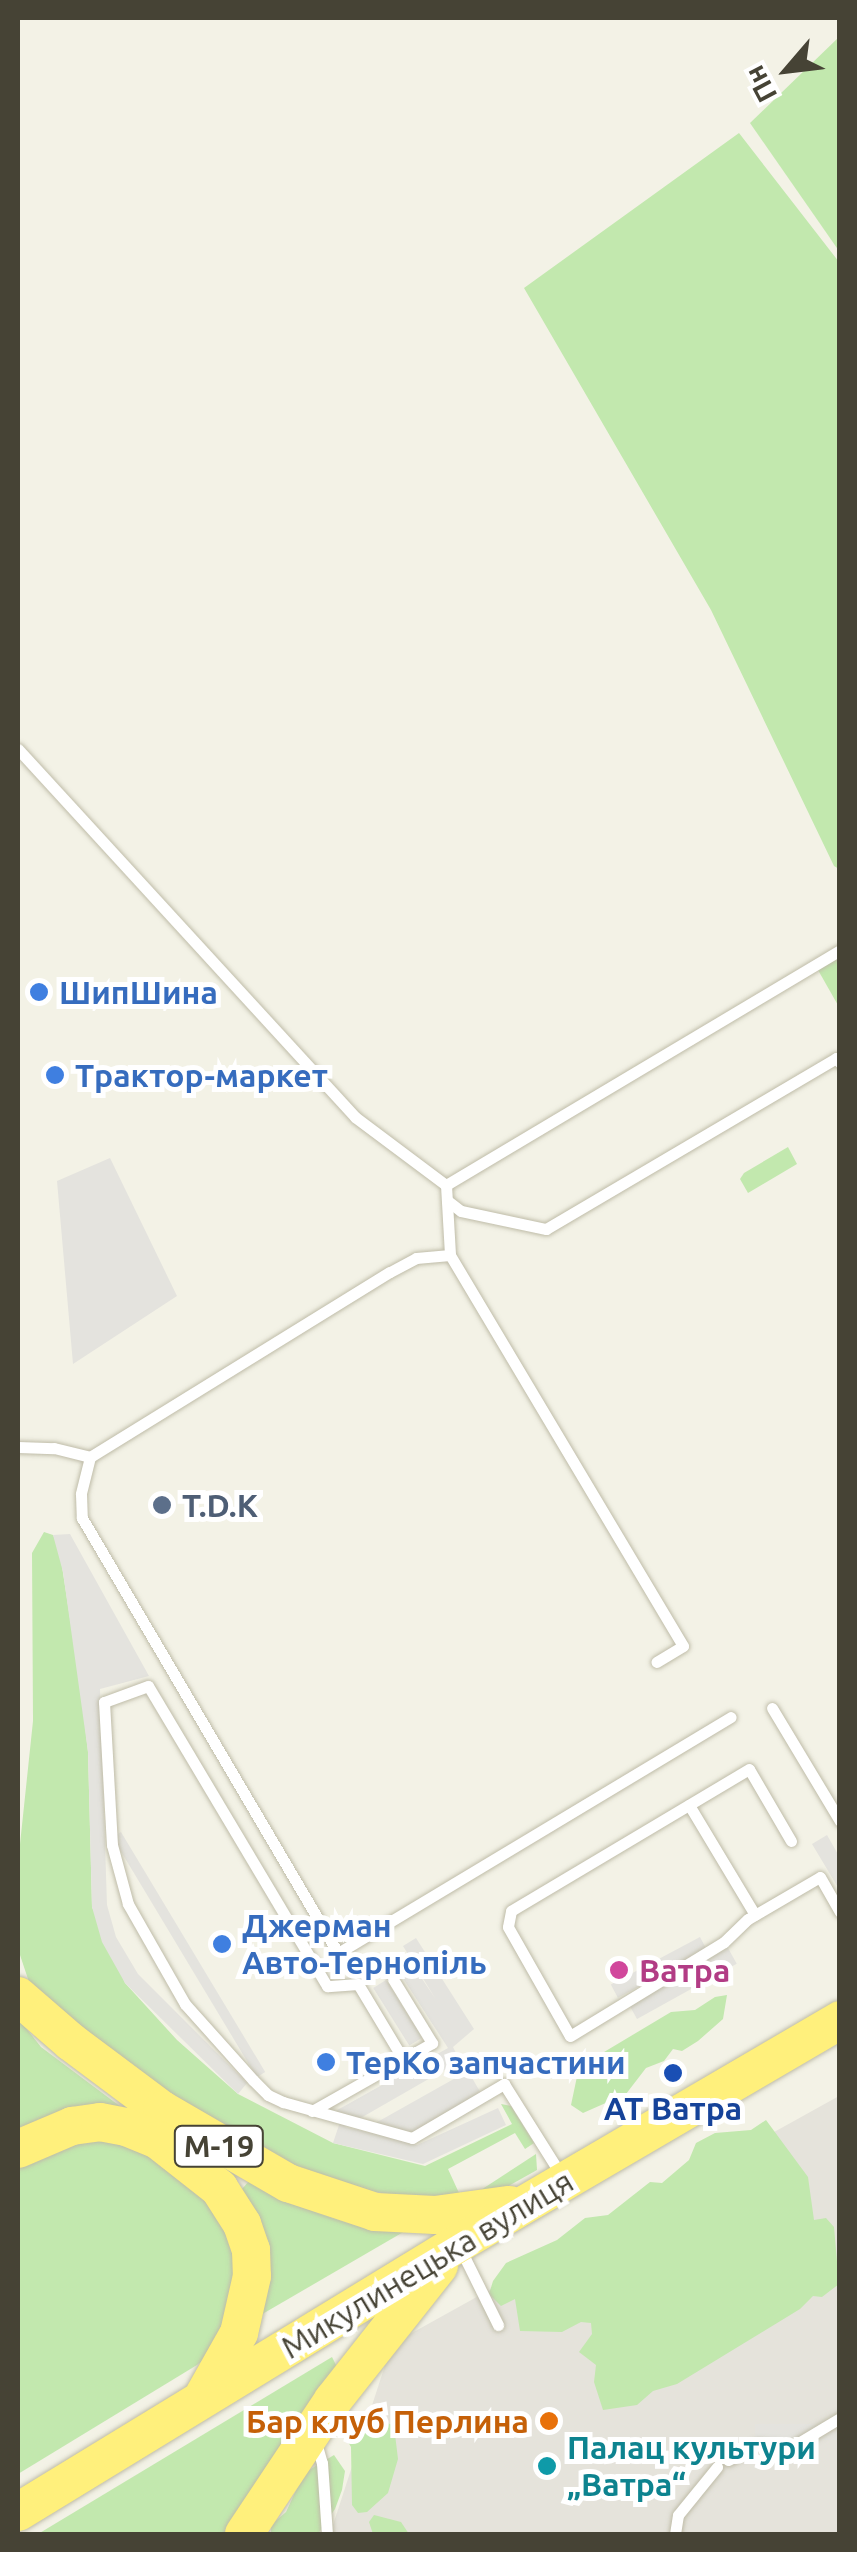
<!DOCTYPE html>
<meta charset="utf-8">
<style>
body{margin:0}
#map{position:relative;width:857px;height:2552px;overflow:hidden;background:#f3f2e6;font-family:Ubuntu,sans-serif}
div>[style]{position:absolute}
.industrial>*{inset:0;background:#e5e3db}
.green>*{inset:0;background:#c2e8ae}
.parking>*{inset:0;background:#e4e3de;transform-origin:0 0}
.roads{filter:drop-shadow(0 0 2px #bfbca8) drop-shadow(0 0 2px #bfbca8)}
.service>*{height:11px;margin:-5.5px;padding:0 5.5px;transform-origin:5.5px;border-radius:5.5px;background:#fff}
.trunk>*{height:38px;margin:-19px;padding:0 19px;transform-origin:19px;border-radius:19px;background:#fff07c}
.dots>*{width:28px;height:28px;translate:-50% -50%;box-sizing:border-box;border:5px solid #fff;border-radius:50%}
span{translate:-50% -50%;white-space:nowrap;text-align:center;line-height:1.15;-webkit-text-stroke:10px #fff;paint-order:stroke}
.shield-label span{padding:2px 8px;background:#fff;border:2px solid;border-radius:8px;-webkit-text-stroke-width:0}
.shield-label{font-size:30px;color:#464335;font-weight:700}
.shop-label{font-size:32px;color:#366cbe;font-weight:700}
.left{translate:0 -50%;text-align:left}
.service-label{font-size:32px;color:#4e5e75;font-weight:700}
.hotel-label{font-size:32px;color:#b23c85;font-weight:700}
.transit-label{font-size:32px;color:#164399;font-weight:700}
.street-label{font-size:32px;color:#464335}
.food-label{font-size:32px;color:#c56008;font-weight:700}
.right{translate:-100% -50%;text-align:right}
.culture-label{font-size:32px;color:#0d838f;font-weight:700}
.frame{position:absolute;inset:0;border:20px solid #464335;pointer-events:none}
.north{position:absolute;left:737px;top:20px;width:100px;height:100px;-webkit-text-stroke:8px #fff;paint-order:stroke;rotate:242deg;font-size:28px;font-weight:700;line-height:40px;text-align:center;color:#464335}
.north::after{content:'';display:block;margin:auto;width:35px;height:45px;background:#464335;clip-path:polygon(50% 0,100% 100%,50% 72%,0 100%)}
</style>
<div id="map">
<div class="industrial">
<div style="clip-path:polygon(839px 2096px,839px 2534px,330px 2534px,392px 2344px)"></div>
</div>
<div class="green">
<div style="clip-path:polygon(839px 37px,839px 251px,750px 123px)"></div>
<div style="clip-path:polygon(739px 133px,839px 262px,839px 869px,834px 866px,711px 610px,524px 288px)"></div>
<div style="clip-path:polygon(839px 958px,839px 1007px,818px 970px)"></div>
<div style="clip-path:polygon(788px 1147px,797px 1164px,748px 1193px,740px 1179px,744px 1173px)"></div>
<div style="clip-path:polygon(44px 1532px,53px 1535px,59px 1547px,81px 1690px,88px 1752px,92px 1907px,125px 1983px,177px 2040px,238px 2094px,333px 2143px,425px 2166px,512px 2124px,501px 2104px,511px 2106px,534px 2143px,525px 2149px,515px 2133px,448px 2169px,459px 2193px,445px 2203px,331px 2185px,207px 2121px,107px 2052px,31px 1988px,18px 1949px,18px 1863px,33px 1721px,32px 1553px)"></div>
<div style="clip-path:polygon(727px 1995px,723px 2019px,698px 2041px,682px 2051px,673px 2049px,664px 2061px,646px 2068px,626px 2094px,583px 2113px,571px 2105px,579px 2067px,671px 2012px,695px 2010px,715px 1997px)"></div>
<div style="clip-path:polygon(18px 2018px,41px 2047px,121px 2107px,18px 2134px)"></div>
<div style="clip-path:polygon(766px 2120px,808px 2177px,814px 2220px,826px 2218px,834px 2227px,839px 2284px,822px 2297px,813px 2296px,800px 2309px,677px 2384px,653px 2391px,637px 2405px,603px 2410px,594px 2382px,596px 2365px,579px 2352px,592px 2334px,591px 2323px,581px 2322px,562px 2332px,520px 2331px,515px 2299px,501px 2306px,489px 2294px,493px 2281px,506px 2263px,557px 2240px,585px 2218px,608px 2215px,650px 2182px,662px 2183px,689px 2160px,696px 2143px,715px 2133px,751px 2130px)"></div>
<div style="clip-path:polygon(111px 2135px,192px 2180px,239px 2251px,221px 2345px,197px 2365px,18px 2474px,18px 2166px,60px 2140px)"></div>
<div style="clip-path:polygon(536px 2154px,537px 2170px,498px 2192px,464px 2201px)"></div>
<div style="clip-path:polygon(250px 2180px,412px 2227px,259px 2316px,241px 2190px)"></div>
<div style="clip-path:polygon(332px 2357px,337px 2367px,230px 2534px,38px 2534px)"></div>
<div style="clip-path:polygon(362px 2411px,394px 2426px,398px 2459px,388px 2493px,367px 2512px,358px 2513px,352px 2505px,351px 2447px,336px 2422px)"></div>
<div style="clip-path:polygon(334px 2455px,345px 2471px,342px 2490px,335px 2509px,318px 2534px,271px 2534px,271px 2525px,286px 2512px,304px 2473px)"></div>
<div style="clip-path:polygon(374px 2515px,401px 2522px,409px 2534px,373px 2534px,369px 2522px)"></div>
</div>
<div class="parking">
<div style="clip-path:polygon(110px 1158px,177px 1296px,73px 1364px,57px 1181px)"></div>
<div style="clip-path:polygon(70px 1534px,149px 1676px,100px 1689px,107px 1905px,116px 1937px,138px 1974px,247px 2083px,238px 2094px,125px 1983px,102px 1942px,92px 1907px,88px 1752px,63px 1572px,53px 1535px)"></div>
<div style="left:121px;top:1832px;width:280px;height:10px;rotate:59deg"></div>
<div style="clip-path:polygon(827px 1835px,839px 1856px,839px 1889px,812px 1844px)"></div>
<div style="left:700px;top:1937px;width:15px;height:101px;rotate:62deg"></div>
<div style="clip-path:polygon(416px 1938px,474px 2029px,453px 2047px,460px 2061px,345px 2127px,376px 2134px,372px 2125px,468px 2071px,482px 2095px,403px 2141px,417px 2145px,498px 2108px,506px 2125px,423px 2164px,333px 2143px,339px 2125px,332px 2113px,448px 2048px,397px 1969px,410px 1961px,435px 1998px,403px 1946px)"></div>
<div style="left:728px;top:1948px;width:18px;height:114px;rotate:61deg"></div>
<div style="left:386px;top:1980px;width:68px;height:15px;rotate:58deg"></div>
<div style="left:839px;top:2424px;width:16px;height:84px;rotate:90deg"></div>
</div>
<div class="roads">
<div class="service">
<div style="left:18px;top:749px;width:499px;rotate:47.5deg"></div>
<div style="left:355px;top:1117px;width:114px;rotate:36.8deg"></div>
<div style="left:446px;top:1185px;width:70px;rotate:86.7deg"></div>
<div style="left:450px;top:1255px;width:455px;rotate:59.2deg"></div>
<div style="left:683px;top:1646px;width:31px;rotate:149deg"></div>
<div style="left:446px;top:1185px;width:459px;rotate:-30.8deg"></div>
<div style="left:448px;top:1201px;width:16px;rotate:38deg"></div>
<div style="left:461px;top:1211px;width:87px;rotate:12deg"></div>
<div style="left:546px;top:1229px;width:337px;rotate:-30.5deg"></div>
<div style="left:836px;top:1058px;width:6px;rotate:51deg"></div>
<div style="left:18px;top:1447px;width:36px;rotate:2deg"></div>
<div style="left:54px;top:1448px;width:37px;rotate:14deg"></div>
<div style="left:90px;top:1457px;width:352px;rotate:-31.7deg"></div>
<div style="left:390px;top:1272px;width:30px;rotate:-28deg"></div>
<div style="left:416px;top:1258px;width:34px;rotate:-5deg"></div>
<div style="left:90px;top:1457px;width:38px;rotate:104deg"></div>
<div style="left:81px;top:1494px;width:24px;rotate:88deg"></div>
<div style="left:82px;top:1518px;width:505px;rotate:59.52deg"></div>
<div style="left:338px;top:1953px;width:458px;rotate:-31deg"></div>
<div style="left:772px;top:1708px;width:132px;rotate:59deg"></div>
<div style="left:689px;top:1805px;width:128px;rotate:59deg"></div>
<div style="left:791px;top:1841px;width:83px;rotate:-120.3deg"></div>
<div style="left:749px;top:1769px;width:277px;rotate:149.2deg"></div>
<div style="left:511px;top:1911px;width:16px;rotate:101deg"></div>
<div style="left:508px;top:1927px;width:125px;rotate:60.4deg"></div>
<div style="left:570px;top:2036px;width:180px;rotate:-31.4deg"></div>
<div style="left:724px;top:1942px;width:33px;rotate:-44deg"></div>
<div style="left:748px;top:1919px;width:83px;rotate:-30.3deg"></div>
<div style="left:820px;top:1877px;width:40px;rotate:60.3deg"></div>
<div style="left:403px;top:2059px;width:87px;rotate:-121deg"></div>
<div style="left:358px;top:1984px;width:31px;rotate:176deg"></div>
<div style="left:327px;top:1986px;width:349px;rotate:-120.8deg"></div>
<div style="left:148px;top:1686px;width:47px;rotate:160deg"></div>
<div style="left:104px;top:1702px;width:143px;rotate:86.8deg"></div>
<div style="left:112px;top:1845px;width:61px;rotate:74.8deg"></div>
<div style="left:128px;top:1904px;width:115px;rotate:60.3deg"></div>
<div style="left:185px;top:2004px;width:102px;rotate:48.2deg"></div>
<div style="left:253px;top:2080px;width:21px;rotate:45deg"></div>
<div style="left:268px;top:2095px;width:17px;rotate:25deg"></div>
<div style="left:283px;top:2102px;width:134px;rotate:15.6deg"></div>
<div style="left:412px;top:2138px;width:107px;rotate:-30.4deg"></div>
<div style="left:504px;top:2084px;width:111px;rotate:57.9deg"></div>
<div style="left:312px;top:2111px;width:138px;rotate:-29.5deg"></div>
<div style="left:432px;top:2043px;width:75px;rotate:-121.4deg"></div>
<div style="left:460px;top:2248px;width:86px;rotate:63.7deg"></div>
<div style="left:315px;top:2439px;width:25px;rotate:74deg"></div>
<div style="left:322px;top:2463px;width:71px;rotate:86deg"></div>
<div style="left:728px;top:2460px;width:34px;rotate:-27deg"></div>
<div style="left:758px;top:2445px;width:32px;rotate:5deg"></div>
<div style="left:790px;top:2448px;width:58px;rotate:-31deg"></div>
<div style="left:675px;top:2534px;width:19px;rotate:-81deg"></div>
<div style="left:678px;top:2515px;width:62px;rotate:-50.9deg"></div>
</div>
<div class="trunk">
<div style="left:18px;top:1996px;width:70px;rotate:41deg"></div>
<div style="left:71px;top:2042px;width:114px;rotate:36.8deg"></div>
<div style="left:162px;top:2110px;width:146px;rotate:30.1deg"></div>
<div style="left:288px;top:2183px;width:92px;rotate:18.4deg"></div>
<div style="left:375px;top:2212px;width:60px;rotate:2.9deg"></div>
<div style="left:435px;top:2215px;width:75px;rotate:-7.7deg"></div>
<div style="left:18px;top:2149px;width:59px;rotate:-23.1deg"></div>
<div style="left:72px;top:2126px;width:28px;rotate:-8deg"></div>
<div style="left:100px;top:2122px;width:26px;rotate:11deg"></div>
<div style="left:126px;top:2127px;width:35px;rotate:22deg"></div>
<div style="left:158px;top:2140px;width:78px;rotate:38.2deg"></div>
<div style="left:219px;top:2188px;width:43px;rotate:57.4deg"></div>
<div style="left:242px;top:2224px;width:28px;rotate:71deg"></div>
<div style="left:251px;top:2250px;width:26px;rotate:88deg"></div>
<div style="left:252px;top:2276px;width:58px;rotate:102.8deg"></div>
<div style="left:239px;top:2333px;width:71px;rotate:119.4deg"></div>
<div style="left:18px;top:2512px;width:509px;rotate:-31.41deg"></div>
<div style="left:452px;top:2247px;width:450px;rotate:-30.3deg"></div>
<div style="left:244px;top:2534px;width:161px;rotate:-56.4deg"></div>
<div style="left:333px;top:2400px;width:171px;rotate:-51.7deg"></div>
</div>
</div>
<div class="dots">
<div style="left:39px;top:992px;background:#3f7fe0"></div>
<div style="left:55px;top:1075px;background:#3f7fe0"></div>
<div style="left:162px;top:1505px;background:#5c6f8a"></div>
<div style="left:222px;top:1944px;background:#3f7fe0"></div>
<div style="left:619px;top:1970px;background:#d1479c"></div>
<div style="left:326px;top:2062px;background:#3f7fe0"></div>
<div style="left:673px;top:2073px;background:#1a4fb4"></div>
<div style="left:549px;top:2421px;background:#e8710a"></div>
<div style="left:547px;top:2466px;background:#0f9aa8"></div>
</div>
<div class="shield-label">
<span style="left:219px;top:2146px">М-19</span>
</div>
<div class="shop-label">
<span class="left" style="left:59px;top:992px">ШипШина</span>
<span class="left" style="left:75px;top:1075px">Трактор-маркет</span>
<span class="left" style="left:242px;top:1944px">Джерман<br>Авто-Тернопіль</span>
<span class="left" style="left:346px;top:2062px">ТерКо запчастини</span>
</div>
<div class="service-label">
<span class="left" style="left:182px;top:1505px">T.D.K</span>
</div>
<div class="hotel-label">
<span class="left" style="left:639px;top:1970px">Ватра</span>
</div>
<div class="transit-label">
<span style="left:673px;top:2108px">АТ Ватра</span>
</div>
<div class="street-label">
<span style="left:427px;top:2264px;rotate:-31deg">Микулинецька вулиця</span>
</div>
<div class="food-label">
<span class="right" style="left:529px;top:2421px">Бар клуб Перлина</span>
</div>
<div class="culture-label">
<span class="left" style="left:567px;top:2466px">Палац культури<br>„Ватра“</span>
</div>
<div class="frame"></div>
<div class="north">Пн</div>
</div>
